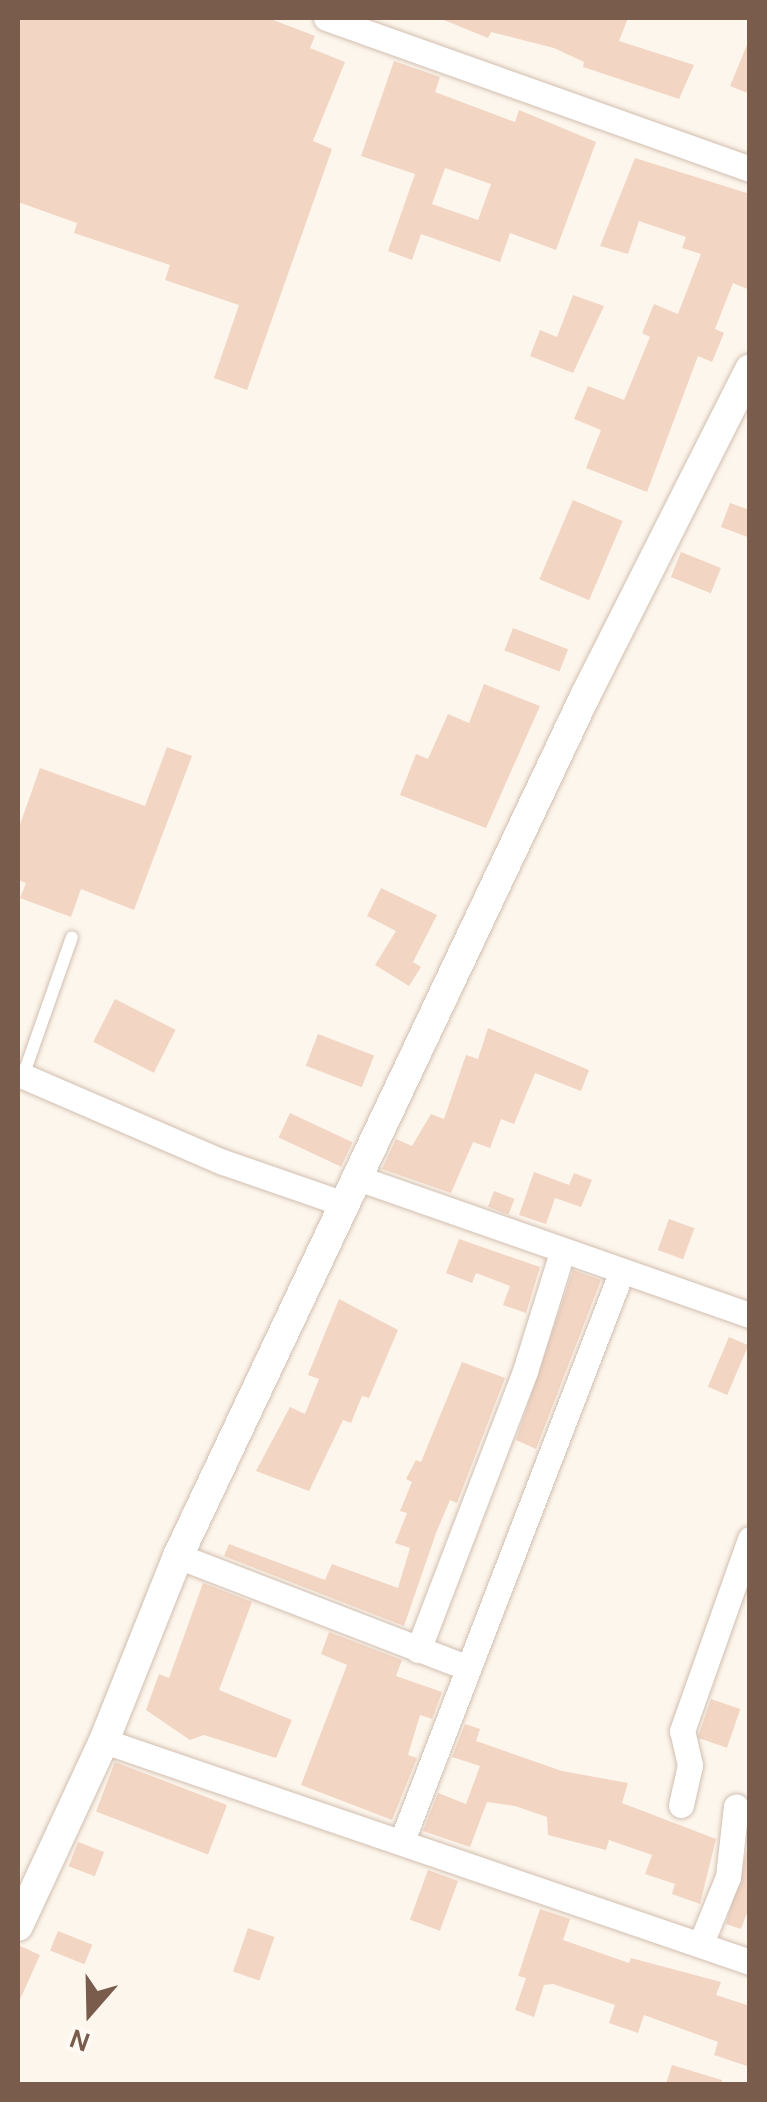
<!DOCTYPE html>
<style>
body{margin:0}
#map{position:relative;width:767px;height:2102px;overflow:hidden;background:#fdf6ec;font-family:Karla,sans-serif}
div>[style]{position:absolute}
.building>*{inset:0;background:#f3d5c3;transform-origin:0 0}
.roads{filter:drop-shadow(0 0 2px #d1beb0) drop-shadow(0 0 2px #d1beb0)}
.service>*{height:12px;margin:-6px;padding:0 6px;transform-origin:6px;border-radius:6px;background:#fff}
.minor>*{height:25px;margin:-12.5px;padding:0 12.5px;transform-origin:12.5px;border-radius:12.5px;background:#fff}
.tertiary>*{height:30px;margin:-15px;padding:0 15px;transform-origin:15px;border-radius:15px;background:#fff}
span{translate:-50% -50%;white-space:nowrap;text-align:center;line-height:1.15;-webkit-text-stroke:10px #fffaf3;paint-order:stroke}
.frame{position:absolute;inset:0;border:20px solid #7a5c4d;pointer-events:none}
.north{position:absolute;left:40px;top:1962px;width:100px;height:100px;-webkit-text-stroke:8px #fffaf3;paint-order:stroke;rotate:200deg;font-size:28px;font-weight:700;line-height:40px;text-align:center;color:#7a5c4d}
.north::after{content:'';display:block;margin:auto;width:35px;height:45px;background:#7a5c4d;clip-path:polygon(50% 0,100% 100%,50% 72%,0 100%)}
</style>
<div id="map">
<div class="building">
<div style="clip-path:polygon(18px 18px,268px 18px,315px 36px,310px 48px,345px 62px,313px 141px,332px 149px,247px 390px,214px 378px,239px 305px,165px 280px,170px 265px,74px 233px,77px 223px,18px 202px)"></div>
<div style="clip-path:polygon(439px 18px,628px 18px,619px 41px,694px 65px,679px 99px,583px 67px,584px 62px,554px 48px,491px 32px,488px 38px)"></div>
<div style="clip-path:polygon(749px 40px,750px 40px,750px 94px,730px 86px)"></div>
<div style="clip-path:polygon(evenodd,394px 61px,440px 77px,435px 92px,515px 122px,519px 110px,596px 142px,556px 250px,510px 233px,500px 262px,421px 234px,412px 260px,388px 251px,415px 174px,361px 156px,394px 61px,445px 168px,491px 184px,478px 220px,432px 204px,445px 168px)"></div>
<div style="clip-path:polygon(635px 158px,750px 194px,750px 290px,733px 283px,715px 329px,724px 333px,712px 362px,698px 356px,647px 492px,586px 468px,601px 430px,574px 419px,588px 386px,624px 400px,650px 337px,642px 333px,654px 304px,678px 314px,701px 254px,682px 248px,686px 237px,639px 221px,628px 254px,600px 246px)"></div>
<div style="clip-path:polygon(573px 295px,604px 306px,573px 373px,530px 356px,540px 330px,557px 337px)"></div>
<div style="left:573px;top:500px;width:54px;height:86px;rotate:23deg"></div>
<div style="clip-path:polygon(730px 503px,750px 510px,750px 538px,721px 527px)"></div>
<div style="left:681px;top:552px;width:43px;height:27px;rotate:22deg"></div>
<div style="left:513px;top:628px;width:59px;height:24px;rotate:21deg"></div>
<div style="clip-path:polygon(484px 684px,540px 706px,486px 828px,400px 795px,416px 754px,428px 759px,448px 714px,469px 723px)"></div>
<div style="clip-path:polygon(167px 747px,192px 756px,134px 910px,81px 889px,71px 917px,20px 898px,26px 883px,18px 880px,18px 830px,40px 768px,145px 806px)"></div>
<div style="clip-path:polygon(381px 888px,437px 915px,413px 962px,421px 967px,409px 986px,375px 965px,396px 931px,367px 916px)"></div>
<div style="left:115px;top:999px;width:68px;height:48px;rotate:27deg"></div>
<div style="clip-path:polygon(488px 1028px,589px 1070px,581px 1091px,535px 1073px,514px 1124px,501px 1119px,490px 1148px,473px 1142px,451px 1193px,382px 1169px,396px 1139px,412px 1146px,431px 1114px,444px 1119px,466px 1055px,478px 1059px)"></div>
<div style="left:318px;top:1034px;width:60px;height:34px;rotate:21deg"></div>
<div style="left:290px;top:1113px;width:69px;height:27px;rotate:25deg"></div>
<div style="clip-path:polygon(534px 1172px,569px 1185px,574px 1173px,592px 1180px,581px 1207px,555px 1198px,546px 1224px,519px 1215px)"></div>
<div style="left:494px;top:1191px;width:22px;height:17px;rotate:21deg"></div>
<div style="left:669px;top:1219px;width:27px;height:33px;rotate:20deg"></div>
<div style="clip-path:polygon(459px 1239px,540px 1267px,526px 1313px,503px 1305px,510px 1286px,476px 1273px,472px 1283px,446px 1273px)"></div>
<div style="clip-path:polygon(573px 1270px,601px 1280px,536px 1449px,516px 1440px)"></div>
<div style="clip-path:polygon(339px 1299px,398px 1330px,369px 1398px,362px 1396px,351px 1423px,343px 1420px,309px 1491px,256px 1471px,290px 1407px,305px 1414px,319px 1379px,308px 1375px)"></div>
<div style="left:729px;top:1337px;width:21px;height:54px;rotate:23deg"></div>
<div style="clip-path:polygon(462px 1362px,505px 1378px,457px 1503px,450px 1500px,436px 1533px,404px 1626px,224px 1556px,229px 1544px,325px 1580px,332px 1564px,398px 1588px,410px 1548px,395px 1543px,407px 1513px,400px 1511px,412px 1482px,406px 1479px,416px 1460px,421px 1462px)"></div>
<div style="clip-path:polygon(203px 1583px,252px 1602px,219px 1690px,292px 1720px,276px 1758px,204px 1735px,190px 1740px,146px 1710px,159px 1674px,169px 1678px)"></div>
<div style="clip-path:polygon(329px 1632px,402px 1660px,396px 1676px,442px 1692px,432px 1719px,420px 1715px,408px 1755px,417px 1758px,392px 1820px,301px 1785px,347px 1665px,321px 1654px)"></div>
<div style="left:711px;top:1699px;width:31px;height:41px;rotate:19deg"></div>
<div style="clip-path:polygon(465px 1724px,480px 1729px,476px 1741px,562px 1771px,628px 1783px,622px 1803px,716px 1839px,700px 1904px,672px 1894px,675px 1884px,645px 1874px,652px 1855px,609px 1840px,606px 1850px,548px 1835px,547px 1817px,515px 1806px,487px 1802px,470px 1847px,423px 1831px,438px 1793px,466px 1804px,480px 1766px,452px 1757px)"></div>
<div style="left:115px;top:1762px;width:120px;height:53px;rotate:21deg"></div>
<div style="left:78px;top:1842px;width:28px;height:26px;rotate:21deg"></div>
<div style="clip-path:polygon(747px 1850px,750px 1905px,741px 1929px,726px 1924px)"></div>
<div style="left:428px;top:1870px;width:32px;height:53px;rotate:20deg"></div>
<div style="clip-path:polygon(540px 1909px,570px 1919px,563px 1940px,629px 1963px,631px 1958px,721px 1982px,716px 1995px,750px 2006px,750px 2067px,714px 2055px,718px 2042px,644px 2015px,638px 2033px,609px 2023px,615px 2005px,553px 1984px,544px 1985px,534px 2017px,515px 2010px,526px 1978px,518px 1976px)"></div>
<div style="left:248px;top:1928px;width:28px;height:46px;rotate:19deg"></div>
<div style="left:58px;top:1931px;width:37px;height:21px;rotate:22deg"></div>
<div style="clip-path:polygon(18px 1945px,40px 1955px,18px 2004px)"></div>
<div style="clip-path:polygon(672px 2065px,722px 2080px,722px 2084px,666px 2084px)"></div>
</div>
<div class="roads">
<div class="service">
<div style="left:23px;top:1076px;width:147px;rotate:-70.6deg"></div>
</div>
<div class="minor">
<div style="left:326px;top:18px;width:450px;rotate:19.6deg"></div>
<div style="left:23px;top:1076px;width:218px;rotate:23.3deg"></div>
<div style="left:223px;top:1162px;width:128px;rotate:19.1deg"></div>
<div style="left:358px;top:1178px;width:415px;rotate:19.3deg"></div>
<div style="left:178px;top:1556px;width:309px;rotate:21.1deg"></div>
<div style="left:418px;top:1650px;width:299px;rotate:-69deg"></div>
<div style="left:525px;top:1371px;width:125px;rotate:-72.7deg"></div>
<div style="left:104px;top:1741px;width:683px;rotate:18.89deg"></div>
<div style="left:681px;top:1805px;width:41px;rotate:-77.3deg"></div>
<div style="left:690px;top:1765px;width:35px;rotate:-103deg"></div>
<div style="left:682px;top:1731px;width:204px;rotate:-70.5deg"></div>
<div style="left:403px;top:1838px;width:606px;rotate:-68.9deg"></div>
<div style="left:701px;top:1943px;width:71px;rotate:-67.8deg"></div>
<div style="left:728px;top:1877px;width:71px;rotate:-83.6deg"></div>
</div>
<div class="tertiary">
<div style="left:18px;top:1926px;width:204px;rotate:-65.1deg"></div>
<div style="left:104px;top:1741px;width:199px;rotate:-68.2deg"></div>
<div style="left:178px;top:1556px;width:951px;rotate:-64.67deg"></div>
<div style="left:585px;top:696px;width:366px;rotate:-63.2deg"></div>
</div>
</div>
<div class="frame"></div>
<div class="north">N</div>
</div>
